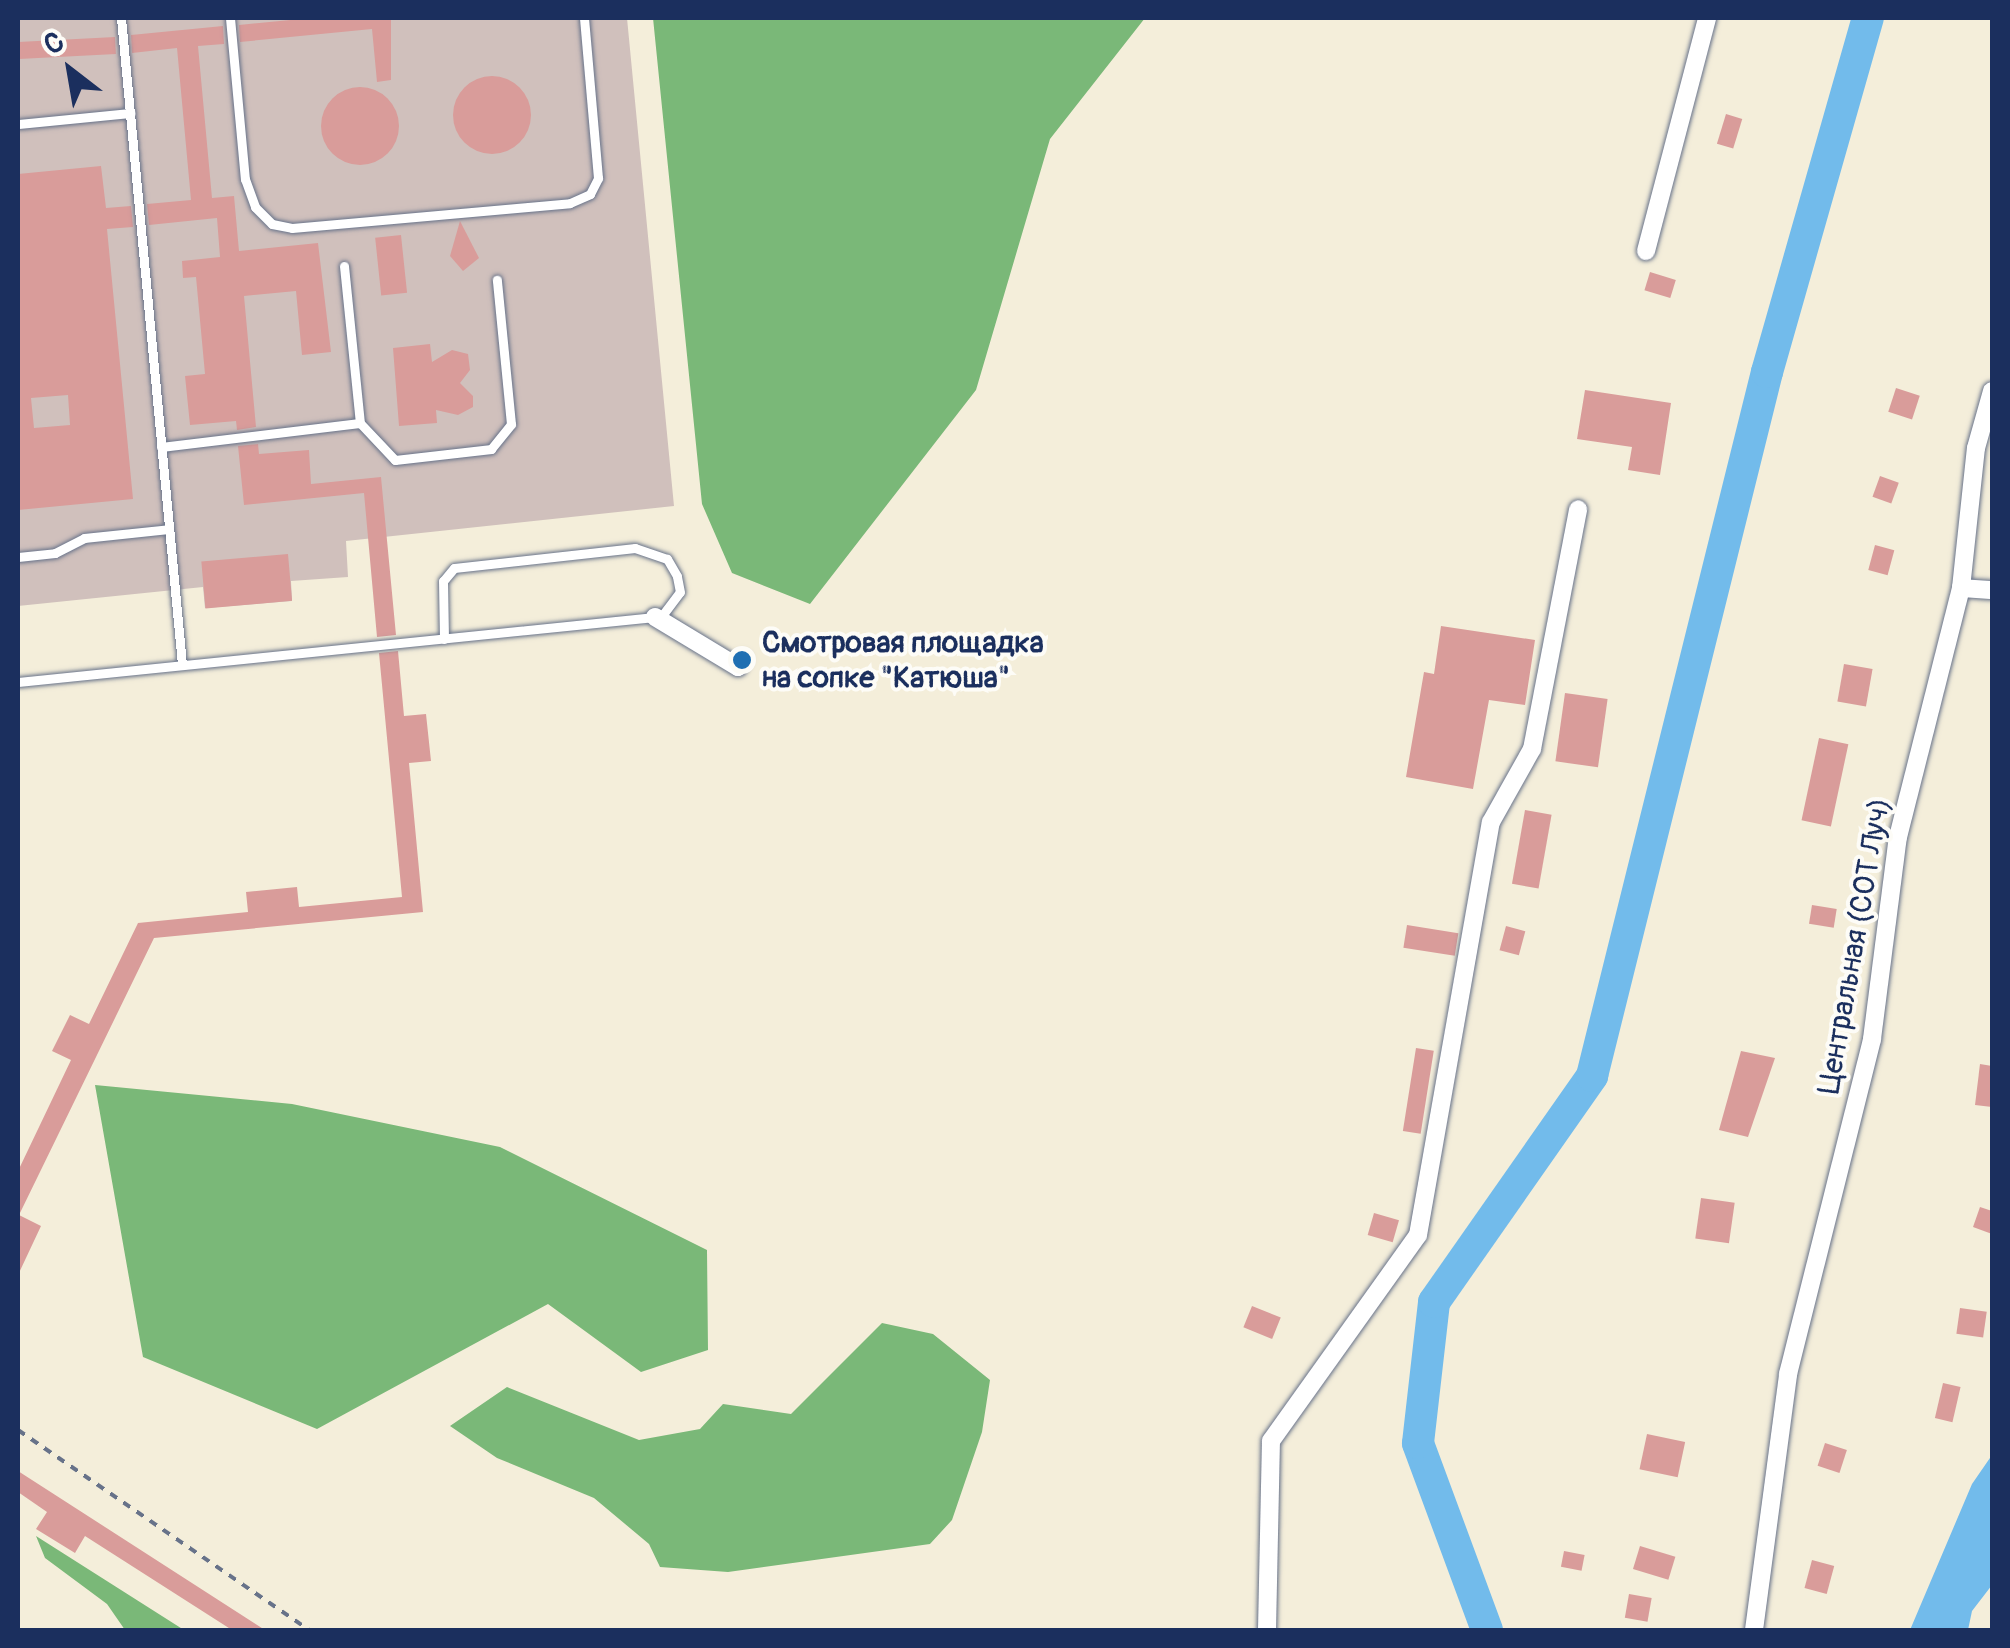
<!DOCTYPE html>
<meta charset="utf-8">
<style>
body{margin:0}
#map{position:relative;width:2010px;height:1648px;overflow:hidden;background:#f4eeda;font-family:Pangolin,sans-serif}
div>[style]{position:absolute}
.industrial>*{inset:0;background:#d0c0bc}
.forest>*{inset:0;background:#7ab878}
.water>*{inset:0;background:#72bbeb}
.river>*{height:32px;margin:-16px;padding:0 16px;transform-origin:16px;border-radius:16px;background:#72bbeb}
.building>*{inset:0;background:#d99c9a;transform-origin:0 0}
.round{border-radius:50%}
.path>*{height:4px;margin-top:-2px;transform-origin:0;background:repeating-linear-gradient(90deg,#677289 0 8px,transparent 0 16px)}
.roads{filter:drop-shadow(0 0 2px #677289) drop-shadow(0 0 2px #677289)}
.lane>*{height:9px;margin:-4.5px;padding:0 4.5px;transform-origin:4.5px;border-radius:4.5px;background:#fff}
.street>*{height:18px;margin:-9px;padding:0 9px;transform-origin:9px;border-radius:9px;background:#fff}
.dots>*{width:28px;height:28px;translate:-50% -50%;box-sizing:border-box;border:5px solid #fdfcf7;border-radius:50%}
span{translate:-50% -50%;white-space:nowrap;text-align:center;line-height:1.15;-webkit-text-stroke:8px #fdfcf7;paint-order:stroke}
.poi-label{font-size:30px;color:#1b2f5e;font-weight:700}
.left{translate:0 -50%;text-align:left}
.street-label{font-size:30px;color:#1b2f5e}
.frame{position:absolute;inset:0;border:20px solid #1b2f5e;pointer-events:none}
.north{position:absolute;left:20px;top:20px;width:100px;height:100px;-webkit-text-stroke:8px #fdfcf7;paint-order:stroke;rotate:329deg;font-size:28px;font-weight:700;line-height:40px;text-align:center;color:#1b2f5e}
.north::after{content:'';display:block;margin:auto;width:35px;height:45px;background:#1b2f5e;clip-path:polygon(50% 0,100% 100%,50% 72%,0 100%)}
</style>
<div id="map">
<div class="industrial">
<div style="clip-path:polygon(18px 18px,627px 18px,674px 506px,346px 541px,348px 577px,291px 581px,292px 601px,205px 608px,203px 587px,18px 606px)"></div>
</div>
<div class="forest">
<div style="clip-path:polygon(653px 18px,1145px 18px,1050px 139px,976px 390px,810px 604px,732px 573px,702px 504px)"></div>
<div style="clip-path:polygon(95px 1085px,292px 1104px,500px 1147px,707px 1250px,708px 1350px,641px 1372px,548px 1304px,317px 1429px,143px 1357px)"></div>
<div style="clip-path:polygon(882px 1323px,933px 1334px,990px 1380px,982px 1432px,952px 1520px,930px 1544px,728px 1572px,660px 1567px,649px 1544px,594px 1498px,497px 1458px,450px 1426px,507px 1387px,639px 1440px,700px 1429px,723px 1404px,791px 1414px)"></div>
<div style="clip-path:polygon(36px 1536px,184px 1630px,125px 1630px,107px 1604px,45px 1558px)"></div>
</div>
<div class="water">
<div style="clip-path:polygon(1992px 1455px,1992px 1585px,1972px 1611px,1968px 1630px,1910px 1630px,1972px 1484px)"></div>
</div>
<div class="river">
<div style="left:1487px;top:1630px;width:199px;rotate:-110.3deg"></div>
<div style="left:1418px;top:1443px;width:142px;rotate:-83.5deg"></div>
<div style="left:1434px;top:1302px;width:276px;rotate:-55deg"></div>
<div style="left:1592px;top:1076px;width:725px;rotate:-76.04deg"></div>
<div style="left:1767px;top:372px;width:368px;rotate:-74.1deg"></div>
</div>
<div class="building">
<div style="clip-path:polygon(311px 18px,391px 18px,391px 80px,377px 82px,372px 29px,240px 42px,239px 25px)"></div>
<div style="clip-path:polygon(223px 26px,224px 44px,198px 46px,212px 198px,234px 196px,239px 251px,318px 243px,331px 352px,302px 355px,296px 291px,244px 296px,256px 427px,237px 430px,236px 421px,190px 425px,185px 376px,205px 374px,196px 277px,183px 278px,182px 261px,220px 257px,217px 218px,149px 225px,147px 204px,191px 200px,177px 48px,132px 53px,131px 35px)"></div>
<div style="left:115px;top:37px;width:17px;height:97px;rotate:87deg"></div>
<div class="round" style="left:453px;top:76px;width:78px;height:78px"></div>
<div class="round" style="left:321px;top:87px;width:78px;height:78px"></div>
<div style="left:1726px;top:114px;width:17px;height:31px;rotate:17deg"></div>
<div style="clip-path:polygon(evenodd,101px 166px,106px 208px,131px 206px,133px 227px,107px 229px,133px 499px,18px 510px,18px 174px,101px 166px,68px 395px,70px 425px,34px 428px,31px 398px,68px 395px)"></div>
<div style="clip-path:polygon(460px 221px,479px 258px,463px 271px,450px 256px)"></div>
<div style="left:401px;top:235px;width:58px;height:26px;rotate:84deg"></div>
<div style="left:1650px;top:272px;width:27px;height:19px;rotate:17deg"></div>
<div style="clip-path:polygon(430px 344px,432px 362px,452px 350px,468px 354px,470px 370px,460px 383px,473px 396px,473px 407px,458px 415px,436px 410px,437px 423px,399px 426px,393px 348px)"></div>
<div style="left:1896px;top:388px;width:25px;height:25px;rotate:18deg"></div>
<div style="clip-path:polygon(1585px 390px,1671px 403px,1660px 475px,1628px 470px,1632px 447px,1577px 439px)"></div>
<div style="clip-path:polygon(258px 444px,259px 454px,309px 450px,311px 484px,381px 477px,396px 635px,377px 637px,364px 493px,244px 505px,238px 446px)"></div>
<div style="left:1880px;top:476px;width:20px;height:22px;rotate:20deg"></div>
<div style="left:1875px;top:545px;width:20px;height:26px;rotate:15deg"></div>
<div style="left:288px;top:554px;width:47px;height:87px;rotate:85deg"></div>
<div style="clip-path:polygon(1441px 626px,1535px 640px,1525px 705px,1489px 700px,1473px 789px,1406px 777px,1424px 672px,1434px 674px)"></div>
<div style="clip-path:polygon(398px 651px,404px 716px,426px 714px,431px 761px,409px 763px,423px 912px,154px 938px,19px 1215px,41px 1226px,18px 1275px,18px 1171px,71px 1060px,52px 1051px,70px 1015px,89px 1024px,138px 923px,248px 912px,246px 892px,297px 887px,299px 907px,402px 897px,379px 653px)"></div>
<div style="left:1844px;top:664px;width:29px;height:38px;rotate:10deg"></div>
<div style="left:1565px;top:693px;width:43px;height:69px;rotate:8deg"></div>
<div style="left:1819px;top:738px;width:30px;height:84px;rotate:12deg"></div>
<div style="left:1525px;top:810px;width:27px;height:75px;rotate:10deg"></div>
<div style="left:1812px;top:905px;width:25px;height:19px;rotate:9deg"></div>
<div style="left:1407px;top:925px;width:52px;height:23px;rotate:9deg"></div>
<div style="left:1506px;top:926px;width:20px;height:25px;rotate:15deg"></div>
<div style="left:1416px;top:1048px;width:18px;height:84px;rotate:9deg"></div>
<div style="clip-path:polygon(1741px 1051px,1775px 1058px,1748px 1137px,1719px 1130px)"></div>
<div style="clip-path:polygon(1980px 1064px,1992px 1066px,1992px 1107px,1975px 1105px)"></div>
<div style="left:1701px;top:1198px;width:34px;height:41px;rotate:8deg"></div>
<div style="clip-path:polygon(1980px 1207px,1992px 1211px,1992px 1234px,1973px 1227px)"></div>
<div style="left:1374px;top:1213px;width:26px;height:23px;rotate:16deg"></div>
<div style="left:1252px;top:1306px;width:31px;height:23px;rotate:22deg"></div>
<div style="left:1960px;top:1308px;width:27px;height:26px;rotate:8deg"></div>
<div style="left:1943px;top:1383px;width:18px;height:36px;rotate:13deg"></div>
<div style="left:1647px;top:1434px;width:39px;height:36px;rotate:12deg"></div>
<div style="left:1825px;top:1443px;width:23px;height:24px;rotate:18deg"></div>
<div style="clip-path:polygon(18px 1471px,265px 1630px,232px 1630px,85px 1536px,75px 1553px,36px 1529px,47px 1512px,18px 1492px)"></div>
<div style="left:1640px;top:1546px;width:37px;height:24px;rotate:17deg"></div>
<div style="left:1564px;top:1551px;width:21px;height:16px;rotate:11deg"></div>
<div style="left:1812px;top:1560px;width:23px;height:29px;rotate:15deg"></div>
<div style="left:1629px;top:1594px;width:23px;height:24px;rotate:10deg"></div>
</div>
<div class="path">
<div style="left:18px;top:1430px;width:353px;rotate:34.5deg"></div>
</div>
<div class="roads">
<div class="lane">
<div style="left:121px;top:18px;width:650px;rotate:84.61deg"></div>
<div style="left:230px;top:18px;width:162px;rotate:84.7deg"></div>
<div style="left:245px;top:179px;width:30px;rotate:70deg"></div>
<div style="left:255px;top:207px;width:24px;rotate:45deg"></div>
<div style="left:272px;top:224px;width:20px;rotate:11deg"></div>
<div style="left:292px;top:228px;width:279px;rotate:-5.1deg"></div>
<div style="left:570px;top:203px;width:22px;rotate:-24deg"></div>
<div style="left:590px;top:194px;width:18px;rotate:-63deg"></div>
<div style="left:598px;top:178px;width:161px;rotate:-95deg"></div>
<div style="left:18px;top:124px;width:113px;rotate:-5.6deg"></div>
<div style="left:344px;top:266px;width:158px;rotate:84.2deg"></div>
<div style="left:161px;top:447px;width:200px;rotate:-6.9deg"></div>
<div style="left:360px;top:423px;width:51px;rotate:46.6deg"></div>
<div style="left:395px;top:460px;width:97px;rotate:-6.5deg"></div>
<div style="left:491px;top:449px;width:32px;rotate:-51deg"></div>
<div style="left:511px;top:424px;width:145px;rotate:-95.6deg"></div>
<div style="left:18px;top:557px;width:37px;rotate:-6deg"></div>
<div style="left:55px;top:553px;width:33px;rotate:-27deg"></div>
<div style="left:84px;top:538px;width:85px;rotate:-6deg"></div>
<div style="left:18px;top:682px;width:640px;rotate:-5.83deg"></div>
<div style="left:655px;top:617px;width:6px"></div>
<div style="left:661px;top:617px;width:31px;rotate:-53deg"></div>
<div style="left:680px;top:592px;width:16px;rotate:-101deg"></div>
<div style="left:677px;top:576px;width:20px;rotate:-120deg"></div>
<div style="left:667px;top:559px;width:34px;rotate:-161deg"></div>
<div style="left:635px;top:548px;width:182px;rotate:173.7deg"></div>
<div style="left:454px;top:568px;width:17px;rotate:130deg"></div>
<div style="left:443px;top:581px;width:58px;rotate:89deg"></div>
</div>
<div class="street">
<div style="left:1646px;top:251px;width:241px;rotate:-75.3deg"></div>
<div style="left:1961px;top:588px;width:31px;rotate:4deg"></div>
<div style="left:655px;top:617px;width:97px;rotate:31.1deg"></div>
<div style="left:738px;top:667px;width:8px;rotate:-60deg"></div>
<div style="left:1267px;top:1630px;width:189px;rotate:-88.8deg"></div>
<div style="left:1271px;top:1441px;width:253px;rotate:-54.5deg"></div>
<div style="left:1418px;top:1235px;width:419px;rotate:-80deg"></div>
<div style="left:1491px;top:822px;width:84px;rotate:-60.7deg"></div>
<div style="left:1532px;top:749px;width:244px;rotate:-79.1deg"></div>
<div style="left:1754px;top:1630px;width:258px;rotate:-82.4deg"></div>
<div style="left:1788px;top:1374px;width:345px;rotate:-75.9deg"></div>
<div style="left:1872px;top:1039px;width:204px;rotate:-82.7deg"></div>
<div style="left:1898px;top:837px;width:257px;rotate:-75.8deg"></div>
<div style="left:1961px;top:588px;width:141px;rotate:-83.9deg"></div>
<div style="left:1976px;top:448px;width:59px;rotate:-74.3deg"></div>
</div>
</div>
<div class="dots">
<div style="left:742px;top:660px;background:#1f6fb2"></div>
</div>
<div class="poi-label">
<span class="left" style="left:762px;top:660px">Смотровая площадка<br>на сопке "Катюша"</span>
</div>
<div class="street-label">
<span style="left:1855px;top:946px;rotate:-80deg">Центральная (СОТ Луч)</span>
</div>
<div class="frame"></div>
<div class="north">С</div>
</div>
